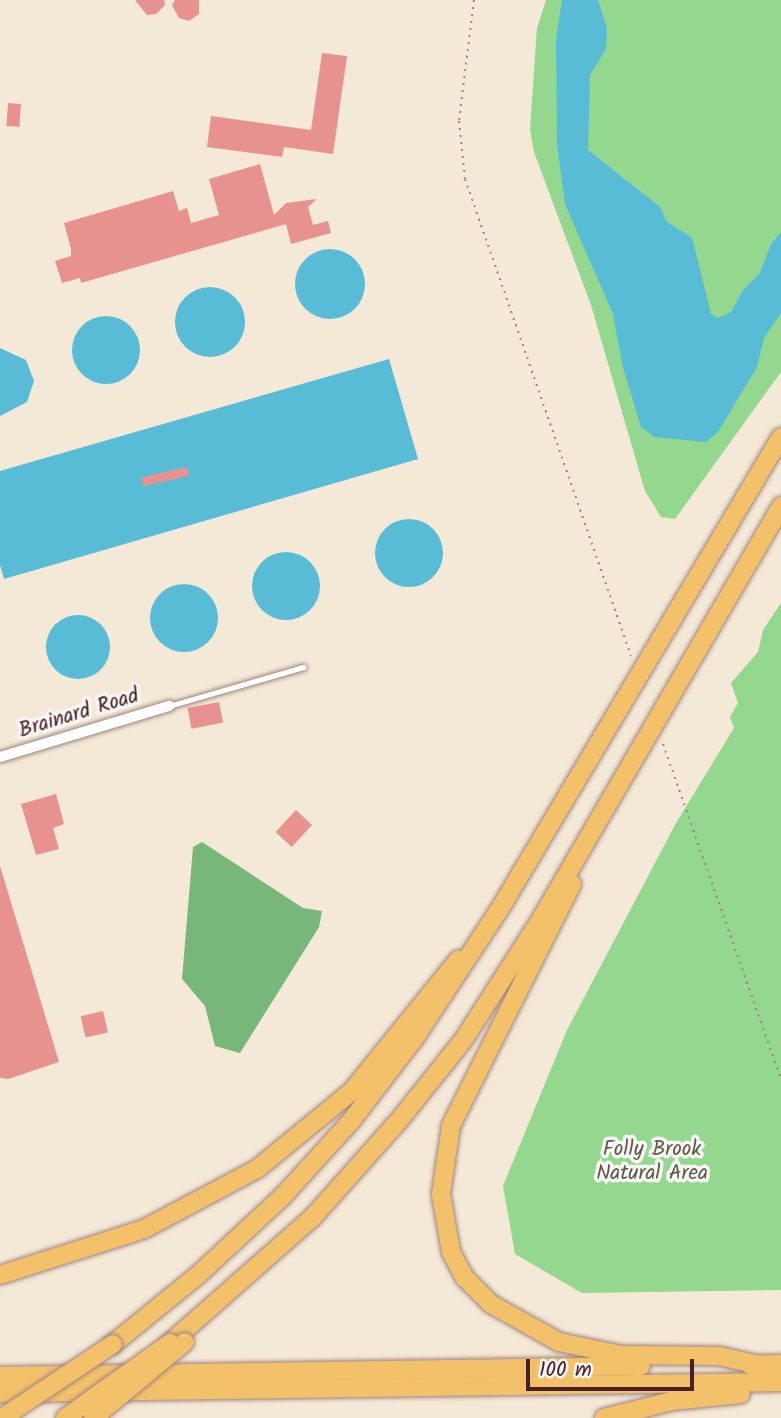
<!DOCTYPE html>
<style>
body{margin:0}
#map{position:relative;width:781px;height:1418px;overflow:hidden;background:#f4e8d6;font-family:Kalam,sans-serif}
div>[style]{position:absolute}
.green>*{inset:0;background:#94d78f}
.forest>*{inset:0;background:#77b87a}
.water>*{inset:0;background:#58bcd6}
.round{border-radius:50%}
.building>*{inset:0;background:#e89290;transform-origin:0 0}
.path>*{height:2px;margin-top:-1px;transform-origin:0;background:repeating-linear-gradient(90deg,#9f8480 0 2px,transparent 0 7px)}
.roads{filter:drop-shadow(0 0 2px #9f8480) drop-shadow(0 0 2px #9f8480)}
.lane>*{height:5px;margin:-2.5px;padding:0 2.5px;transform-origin:2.5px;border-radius:2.5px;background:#fff}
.street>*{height:10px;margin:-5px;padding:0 5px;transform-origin:5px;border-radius:5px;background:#fff}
.highway>*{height:18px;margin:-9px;padding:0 9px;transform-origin:9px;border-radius:9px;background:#f4c16b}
.bridges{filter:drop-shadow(0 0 2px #9f8480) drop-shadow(0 0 2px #9f8480)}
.highway-bridge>*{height:18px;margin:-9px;padding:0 9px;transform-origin:9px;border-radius:9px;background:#f4c16b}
span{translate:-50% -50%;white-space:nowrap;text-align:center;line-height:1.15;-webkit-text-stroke:7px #f6f6f2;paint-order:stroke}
.street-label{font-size:21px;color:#4a1f2b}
.park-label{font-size:21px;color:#605649}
.scale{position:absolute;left:526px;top:1359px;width:168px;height:32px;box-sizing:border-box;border:4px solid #4a1f2b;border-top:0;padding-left:9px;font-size:21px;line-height:24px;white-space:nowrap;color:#4a1f2b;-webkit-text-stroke:5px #f6f6f2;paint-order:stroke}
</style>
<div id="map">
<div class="green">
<div style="clip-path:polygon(546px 0,781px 0,781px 372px,675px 519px,661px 517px,645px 491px,591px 305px,534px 152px,530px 130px,537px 28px)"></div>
<div style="clip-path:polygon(781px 603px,781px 1290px,582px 1293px,515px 1254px,503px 1186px,567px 1030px,676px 823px,734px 728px,730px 717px,738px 703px,731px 683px,758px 652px,763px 630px)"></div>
</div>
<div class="forest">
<div style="clip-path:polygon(202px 842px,303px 908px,322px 911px,319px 927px,240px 1053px,215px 1046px,205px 1006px,182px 979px,193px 847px)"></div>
</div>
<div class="water">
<div style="clip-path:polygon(562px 0,598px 0,607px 28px,606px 49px,590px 75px,588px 150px,660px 207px,666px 221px,692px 238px,711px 314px,718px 318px,731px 312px,743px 290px,760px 273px,771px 244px,781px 232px,781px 313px,764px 338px,757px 367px,718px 432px,706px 442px,654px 437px,641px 427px,623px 368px,613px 314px,565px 204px,557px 144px,556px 40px)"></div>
<div class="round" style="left:295px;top:249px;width:70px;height:70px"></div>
<div class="round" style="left:175px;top:287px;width:70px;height:70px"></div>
<div class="round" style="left:72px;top:316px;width:68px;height:68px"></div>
<div style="clip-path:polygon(0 348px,26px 360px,34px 381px,27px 402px,0 416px)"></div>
<div style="clip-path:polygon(389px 359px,418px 459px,4px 579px,0 565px,0 471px)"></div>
<div class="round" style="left:375px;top:519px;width:68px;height:68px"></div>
<div class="round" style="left:252px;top:552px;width:68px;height:68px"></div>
<div class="round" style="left:150px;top:584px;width:68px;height:68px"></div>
<div class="round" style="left:46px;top:615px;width:64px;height:64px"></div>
</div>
<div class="building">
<div style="clip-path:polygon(135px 0,164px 0,165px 5px,156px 14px,147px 15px)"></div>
<div style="clip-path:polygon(175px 0,199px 0,199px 14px,189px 21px,179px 18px,172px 5px)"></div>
<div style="clip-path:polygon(322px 53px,347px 56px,333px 154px,284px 147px,282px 157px,207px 147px,211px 116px,311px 130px)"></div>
<div style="left:8px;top:103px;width:13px;height:23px;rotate:4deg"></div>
<div style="clip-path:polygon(260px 164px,274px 215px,286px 203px,317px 199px,308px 207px,313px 225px,328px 221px,331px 233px,291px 244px,286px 224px,81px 283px,80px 278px,62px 283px,55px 261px,71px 256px,71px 249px,64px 223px,173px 191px,179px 211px,187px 208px,191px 223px,219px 215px,209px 179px)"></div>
<div style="left:187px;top:467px;width:9px;height:47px;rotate:77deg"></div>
<div style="left:219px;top:702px;width:21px;height:32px;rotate:79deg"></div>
<div style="clip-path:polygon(56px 794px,64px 824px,53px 828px,59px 849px,36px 855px,21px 804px)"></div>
<div style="left:296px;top:810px;width:22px;height:30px;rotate:43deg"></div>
<div style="clip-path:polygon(0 866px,59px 1062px,8px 1079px,0 1078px)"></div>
<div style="left:103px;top:1011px;width:22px;height:23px;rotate:77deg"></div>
</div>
<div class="path">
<div style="left:474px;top:0;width:122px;rotate:97.1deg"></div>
<div style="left:459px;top:121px;width:58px;rotate:84.1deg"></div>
<div style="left:465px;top:179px;width:505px;rotate:70.81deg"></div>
<div style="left:663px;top:744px;width:355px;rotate:70.6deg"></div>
</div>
<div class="roads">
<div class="lane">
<div style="left:169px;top:706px;width:140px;rotate:-16.2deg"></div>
</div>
<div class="street">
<div style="left:0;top:757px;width:177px;rotate:-16.8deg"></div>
</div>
<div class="highway">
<div style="left:572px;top:884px;width:271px;rotate:116.6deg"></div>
<div style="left:451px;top:1126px;width:69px;rotate:98.4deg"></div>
<div style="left:441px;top:1194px;width:59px;rotate:80.2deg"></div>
<div style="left:451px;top:1252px;width:30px;rotate:62deg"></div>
<div style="left:465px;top:1278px;width:37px;rotate:45deg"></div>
<div style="left:491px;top:1304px;width:78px;rotate:29.2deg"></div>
<div style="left:559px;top:1342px;width:64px;rotate:11.7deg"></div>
<div style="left:622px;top:1355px;width:97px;rotate:0.6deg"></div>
<div style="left:719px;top:1356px;width:41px;rotate:12.7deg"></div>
<div style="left:0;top:1275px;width:151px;rotate:-17.7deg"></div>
<div style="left:144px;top:1229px;width:128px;rotate:-28deg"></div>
<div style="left:257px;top:1169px;width:123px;rotate:-39.4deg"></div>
<div style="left:352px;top:1091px;width:169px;rotate:-51deg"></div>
<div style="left:170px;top:1343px;width:189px;rotate:-41.4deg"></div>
<div style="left:312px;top:1218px;width:134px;rotate:-48.3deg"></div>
<div style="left:401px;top:1118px;width:101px;rotate:-51.4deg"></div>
<div style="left:464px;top:1039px;width:143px;rotate:-57.3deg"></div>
<div style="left:541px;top:919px;width:478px;rotate:-59.8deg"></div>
<div style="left:113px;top:1344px;width:109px;rotate:-39.1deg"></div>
<div style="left:198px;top:1275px;width:116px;rotate:-42.9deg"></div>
<div style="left:283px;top:1196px;width:101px;rotate:-47.8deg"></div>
<div style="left:351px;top:1121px;width:103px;rotate:-52.5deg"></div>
<div style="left:414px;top:1039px;width:158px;rotate:-56.6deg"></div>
<div style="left:501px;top:907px;width:547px;rotate:-59.22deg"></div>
<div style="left:750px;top:1365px;width:31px;rotate:-2deg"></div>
<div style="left:0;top:1376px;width:641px;rotate:-0.89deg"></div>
<div style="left:0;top:1393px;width:781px;rotate:-0.81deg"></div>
<div style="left:604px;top:1418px;width:70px;rotate:-14deg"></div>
<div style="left:672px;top:1401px;width:69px;rotate:-5.8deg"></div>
</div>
</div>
<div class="bridges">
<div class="highway-bridge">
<div style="left:2px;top:1418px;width:133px;rotate:-33.7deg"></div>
<div style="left:65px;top:1418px;width:129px;rotate:-35.5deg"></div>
<div style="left:93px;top:1418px;width:119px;rotate:-39.6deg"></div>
</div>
</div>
<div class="street-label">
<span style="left:79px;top:714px;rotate:-17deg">Brainard Road</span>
</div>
<div class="park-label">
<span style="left:652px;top:1162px">Folly Brook<br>Natural Area</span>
</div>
<div class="scale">100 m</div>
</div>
